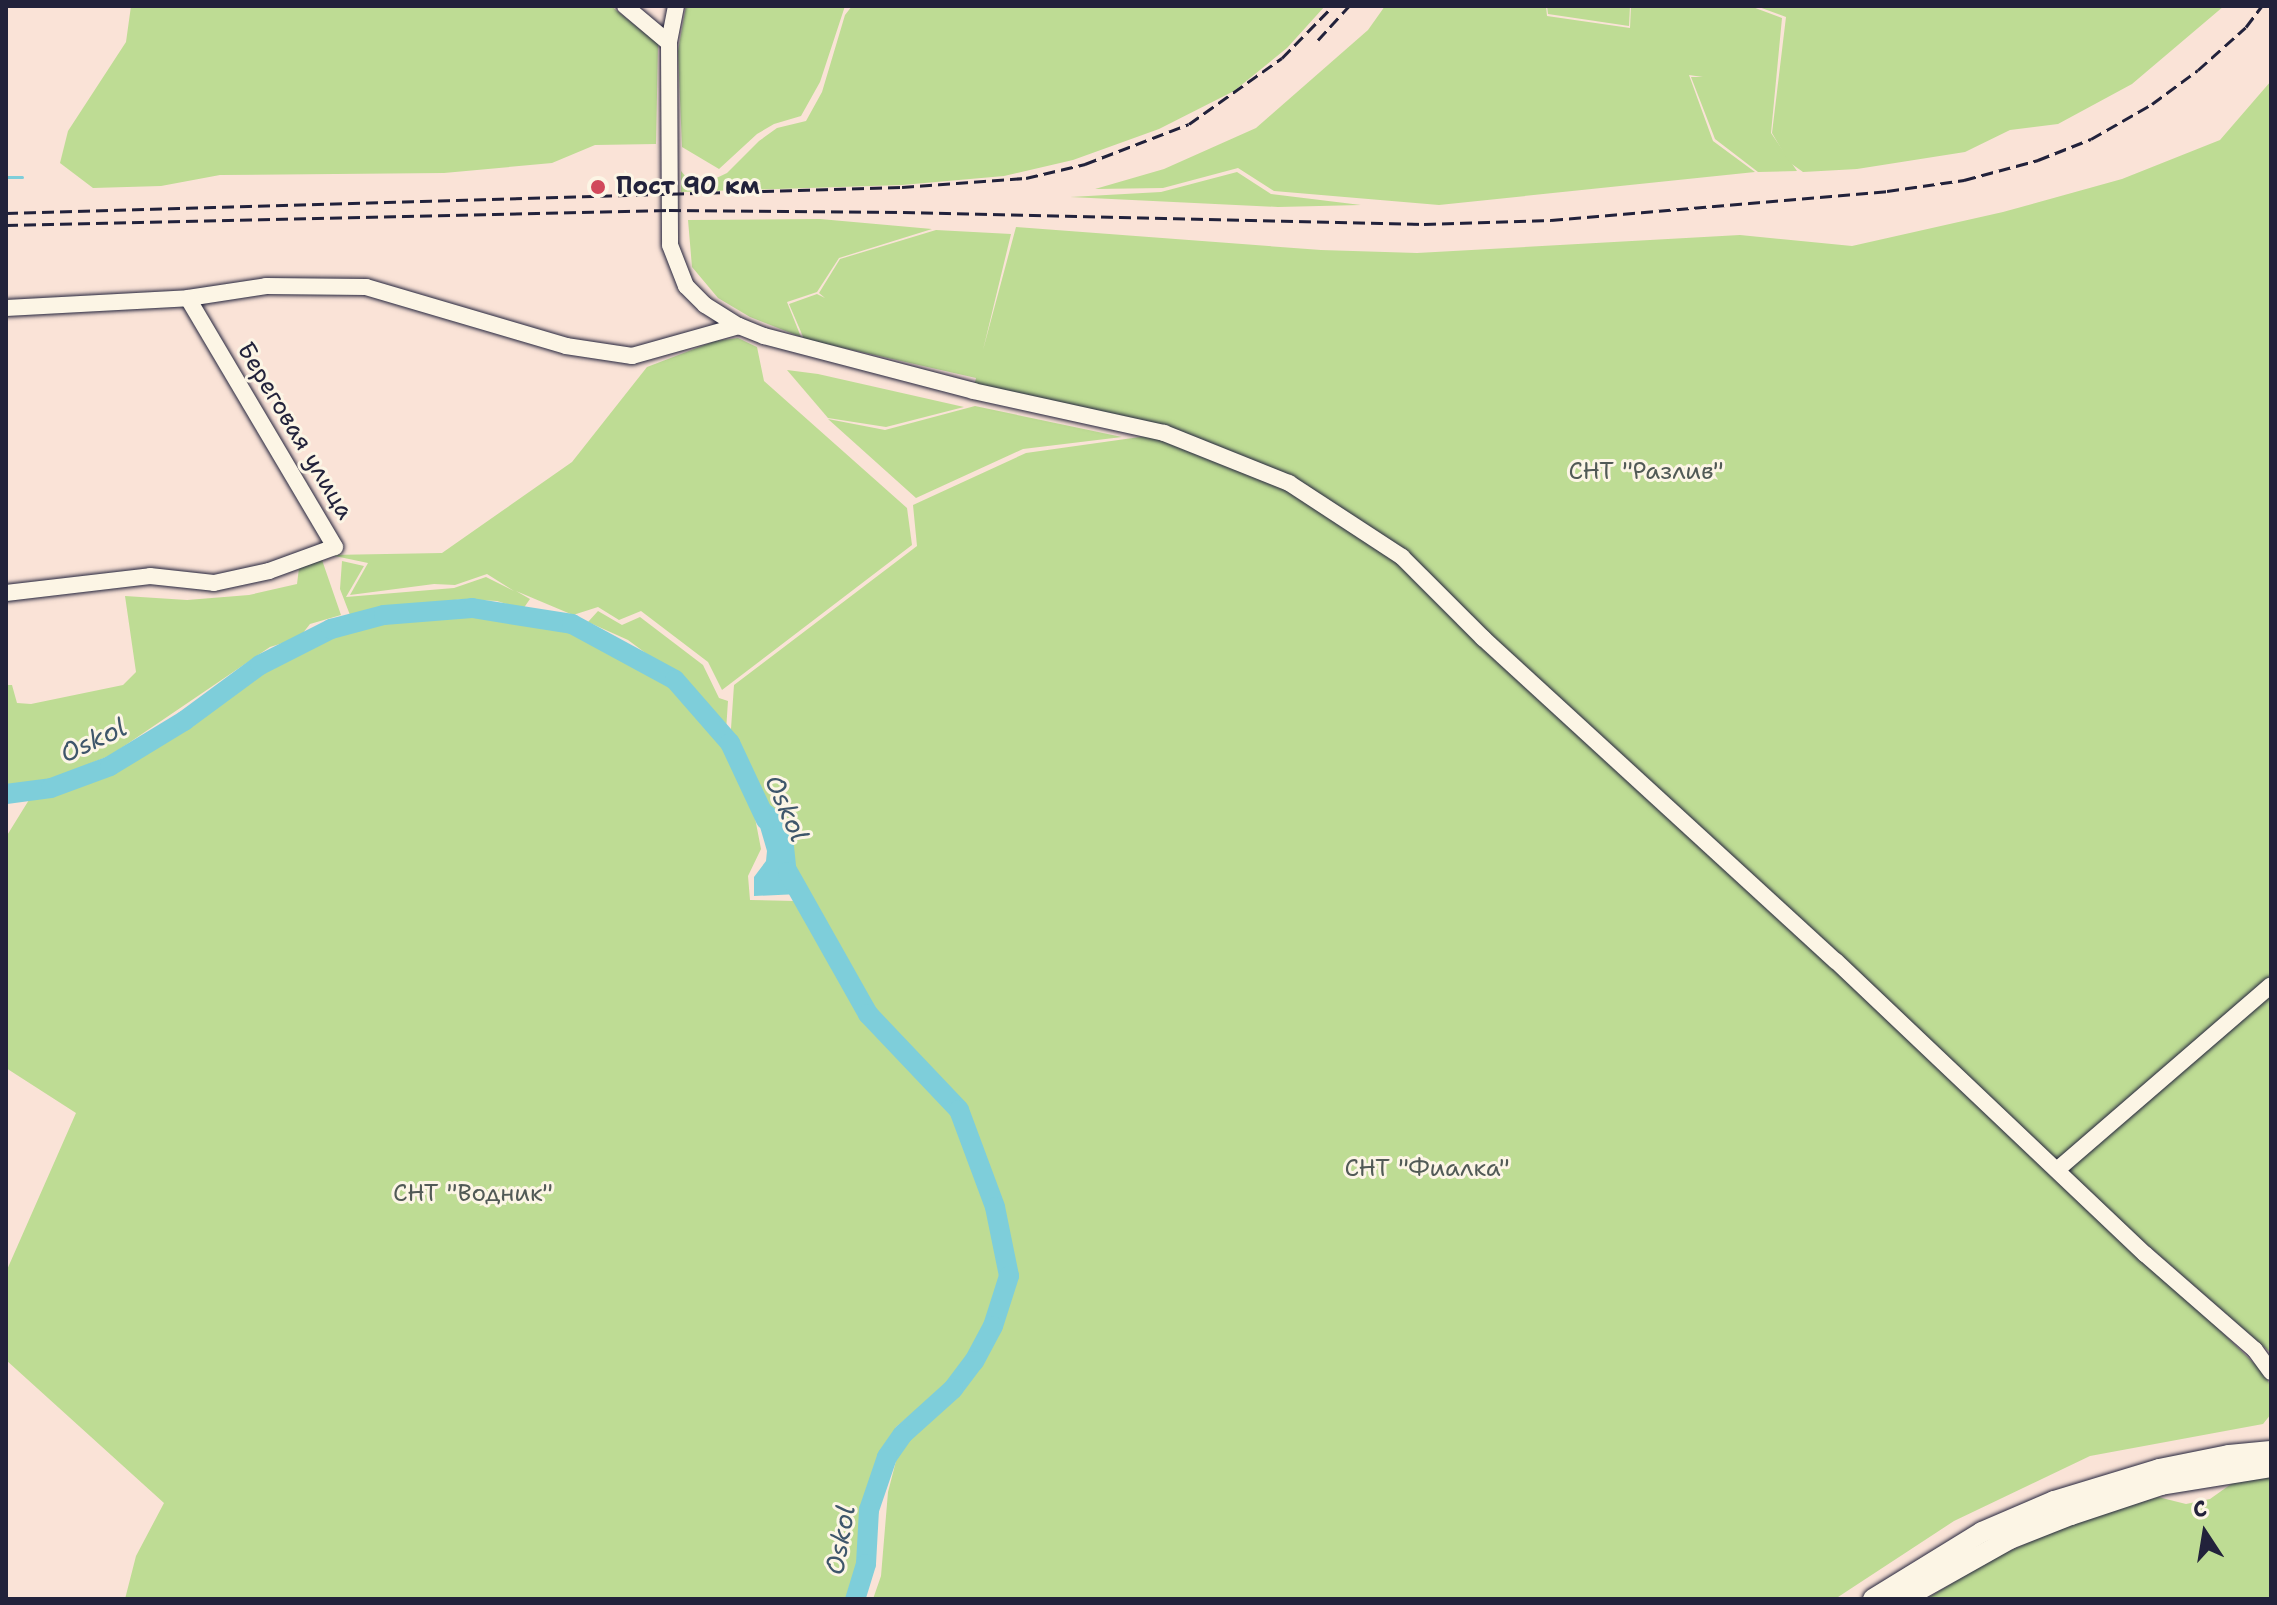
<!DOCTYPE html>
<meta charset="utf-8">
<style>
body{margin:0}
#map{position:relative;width:2277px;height:1605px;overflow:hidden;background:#fae3d7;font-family:"Shantell Sans",sans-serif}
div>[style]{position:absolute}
.green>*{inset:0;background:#bedc94}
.water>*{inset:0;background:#7eceda}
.stream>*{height:3px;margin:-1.5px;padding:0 1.5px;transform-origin:1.5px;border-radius:1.5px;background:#7eceda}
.river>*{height:20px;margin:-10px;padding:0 10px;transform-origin:10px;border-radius:10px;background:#7eceda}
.roads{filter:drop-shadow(0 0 2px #22223b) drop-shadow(0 0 2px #22223b)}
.minor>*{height:16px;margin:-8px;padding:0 8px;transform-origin:8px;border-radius:8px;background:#fcf5e5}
.major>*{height:20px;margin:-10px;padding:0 10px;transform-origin:10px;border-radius:10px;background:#fcf5e5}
.rail>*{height:3px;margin-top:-1.5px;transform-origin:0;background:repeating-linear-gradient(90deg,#22223b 0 12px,transparent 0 18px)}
.dots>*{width:22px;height:22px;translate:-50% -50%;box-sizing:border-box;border:4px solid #fcf5e5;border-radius:50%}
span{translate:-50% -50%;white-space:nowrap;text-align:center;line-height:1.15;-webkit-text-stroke:6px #fcf5e5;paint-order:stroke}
.poi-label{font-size:24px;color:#22223b;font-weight:700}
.left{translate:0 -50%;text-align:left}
.street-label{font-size:24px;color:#22223b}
.park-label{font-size:24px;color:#515a56}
.water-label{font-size:26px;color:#3e566b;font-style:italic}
.frame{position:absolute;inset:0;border:8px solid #22223b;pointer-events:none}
.north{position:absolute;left:2165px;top:1493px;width:80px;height:80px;-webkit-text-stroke:6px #fcf5e5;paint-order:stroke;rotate:348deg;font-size:22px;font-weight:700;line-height:32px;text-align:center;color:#22223b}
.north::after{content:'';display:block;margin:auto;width:28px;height:36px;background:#22223b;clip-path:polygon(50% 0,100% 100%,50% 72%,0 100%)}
</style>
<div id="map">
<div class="green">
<div style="clip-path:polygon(131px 6px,611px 6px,658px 44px,656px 144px,595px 145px,552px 163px,444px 173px,220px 175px,161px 186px,93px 188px,60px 163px,68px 131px,126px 42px)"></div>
<div style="clip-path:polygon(686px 6px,845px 6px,820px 82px,801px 116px,774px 124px,757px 134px,719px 169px,682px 147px,678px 51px)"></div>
<div style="clip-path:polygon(852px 6px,1325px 6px,1287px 48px,1234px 91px,1159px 129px,1073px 160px,1004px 176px,902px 185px,681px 192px,681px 171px,692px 184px,708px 182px,727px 173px,759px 141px,777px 128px,806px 121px,822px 92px,845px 15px)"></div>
<div style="clip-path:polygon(1385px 6px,1546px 6px,1547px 16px,1630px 28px,1631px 6px,1750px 6px,1782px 18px,1771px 133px,1797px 171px,1758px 172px,1715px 139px,1691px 77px,1703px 77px,1689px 75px,1713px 141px,1755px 172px,1439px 205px,1274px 191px,1238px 168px,1163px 188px,1095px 189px,1164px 169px,1256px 128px,1368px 30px)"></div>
<div style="clip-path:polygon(1547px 6px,1630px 6px,1629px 26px,1548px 14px)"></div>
<div style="clip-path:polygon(1756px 6px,2224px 6px,2132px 84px,2058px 124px,2010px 130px,1965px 152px,1857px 169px,1803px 172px,1789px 162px,1772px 133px,1786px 17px)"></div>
<div style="clip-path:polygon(2271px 81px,2271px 1353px,1992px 1109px,2264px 1373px,2271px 1387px,2271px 1414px,2263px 1424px,2090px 1456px,1954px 1521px,1835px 1599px,873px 1599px,881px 1576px,888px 1492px,903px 1434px,953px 1389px,974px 1361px,993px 1326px,1004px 1293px,1009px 1276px,1007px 1256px,995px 1207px,959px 1110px,868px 1014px,795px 888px,730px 743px,734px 685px,917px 546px,913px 505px,1026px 453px,1161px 434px,973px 391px,976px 378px,804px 339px,789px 304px,817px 294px,825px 298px,819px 293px,840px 259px,936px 230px,1011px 234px,983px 350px,1016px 227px,1321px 250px,1417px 253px,1740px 235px,1852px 246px,2003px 212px,2122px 179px,2220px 140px)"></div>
<div style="clip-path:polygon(1237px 172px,1271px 194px,1361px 205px,1278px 207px,1070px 197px,1161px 192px)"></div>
<div style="clip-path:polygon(820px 219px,932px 229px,839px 258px,817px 292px,787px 302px,801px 337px,750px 317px,718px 298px,692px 267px,688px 220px)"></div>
<div style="clip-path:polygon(738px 338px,757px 347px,764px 381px,907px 508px,912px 545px,722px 690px,708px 662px,641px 611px,619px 620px,598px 607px,573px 615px,516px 591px,530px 599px,523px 609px,497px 601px,462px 599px,350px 615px,340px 589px,342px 561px,364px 566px,346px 597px,454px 588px,486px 577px,514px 591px,487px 574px,455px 585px,434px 584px,350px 595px,368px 563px,330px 555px,442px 553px,572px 462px,647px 367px,715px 341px)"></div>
<div style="clip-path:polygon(787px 370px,818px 374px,964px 407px,886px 427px,828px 418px)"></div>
<div style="clip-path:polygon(975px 406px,1122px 437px,1023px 449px,916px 498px,828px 419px,885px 430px)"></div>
<div style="clip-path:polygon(322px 560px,341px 615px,310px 624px,299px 638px,270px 647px,111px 755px,52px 779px,6px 785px,6px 685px,12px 685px,17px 703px,31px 704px,123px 685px,136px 672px,125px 596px,187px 600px,249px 595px,297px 584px,299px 568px)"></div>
<div style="clip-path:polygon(598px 611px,622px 625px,640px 617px,703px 665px,719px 698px,728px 701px,726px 731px,687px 686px,663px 666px,628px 640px,588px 622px)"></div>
<div style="clip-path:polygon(470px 613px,569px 626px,672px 683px,732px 755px,751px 797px,761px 849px,748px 876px,750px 900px,795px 901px,863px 1016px,941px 1096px,952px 1111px,989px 1208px,1000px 1276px,985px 1323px,967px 1357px,948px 1383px,896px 1427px,882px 1453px,867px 1486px,858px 1563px,848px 1599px,125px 1599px,136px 1556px,164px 1503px,6px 1360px,6px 1272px,76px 1113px,6px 1068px,6px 837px,32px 795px,112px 770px,186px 725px,261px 669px,355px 626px,384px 619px)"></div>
<div style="clip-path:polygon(2271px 1477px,2271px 1599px,1926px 1599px,1996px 1557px,2070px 1524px,2158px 1497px,2186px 1504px,2210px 1499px,2234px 1482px)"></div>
</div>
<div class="water">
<div style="clip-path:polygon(756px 797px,773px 807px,792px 827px,799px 894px,754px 896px,754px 877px,766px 861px,767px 851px,758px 820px)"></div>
</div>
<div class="stream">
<div style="left:6px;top:177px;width:16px"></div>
</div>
<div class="river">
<div style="left:6px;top:794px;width:45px;rotate:-7.6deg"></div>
<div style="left:51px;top:788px;width:63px;rotate:-20.4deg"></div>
<div style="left:110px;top:766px;width:87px;rotate:-31.3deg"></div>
<div style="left:184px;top:721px;width:94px;rotate:-36.4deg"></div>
<div style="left:260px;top:665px;width:80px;rotate:-26.9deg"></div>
<div style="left:331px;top:629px;width:55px;rotate:-14.8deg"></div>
<div style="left:384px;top:615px;width:88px;rotate:-4.5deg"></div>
<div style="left:472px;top:608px;width:101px;rotate:9.1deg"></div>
<div style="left:572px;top:624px;width:117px;rotate:28.5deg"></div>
<div style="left:675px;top:680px;width:84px;rotate:48.9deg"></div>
<div style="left:730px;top:743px;width:85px;rotate:64.9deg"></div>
<div style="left:788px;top:872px;width:163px;rotate:60.6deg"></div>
<div style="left:868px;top:1014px;width:132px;rotate:46.5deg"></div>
<div style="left:959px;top:1110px;width:103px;rotate:69.6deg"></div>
<div style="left:995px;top:1207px;width:70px;rotate:78.5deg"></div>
<div style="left:1009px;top:1276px;width:52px;rotate:107.7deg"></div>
<div style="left:993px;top:1326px;width:40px;rotate:118deg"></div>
<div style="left:974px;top:1361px;width:35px;rotate:127deg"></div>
<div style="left:953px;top:1389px;width:67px;rotate:138deg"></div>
<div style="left:903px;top:1434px;width:28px;rotate:125deg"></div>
<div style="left:887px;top:1457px;width:56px;rotate:108.8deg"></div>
<div style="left:869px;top:1510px;width:54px;rotate:93.2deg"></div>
<div style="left:866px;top:1564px;width:37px;rotate:107deg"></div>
</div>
<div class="roads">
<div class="minor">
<div style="left:625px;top:6px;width:57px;rotate:40.1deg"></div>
<div style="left:676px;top:6px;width:38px;rotate:101deg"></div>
<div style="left:669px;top:43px;width:202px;rotate:89.7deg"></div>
<div style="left:670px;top:245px;width:44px;rotate:68.7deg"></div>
<div style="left:686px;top:286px;width:27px;rotate:45deg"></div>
<div style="left:705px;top:305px;width:40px;rotate:32deg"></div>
<div style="left:739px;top:326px;width:27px;rotate:22deg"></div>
<div style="left:764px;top:336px;width:216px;rotate:14.7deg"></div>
<div style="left:973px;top:391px;width:196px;rotate:12.4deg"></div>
<div style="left:1164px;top:433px;width:135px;rotate:21.8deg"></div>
<div style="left:1289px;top:483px;width:135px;rotate:33.2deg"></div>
<div style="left:1402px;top:557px;width:115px;rotate:45deg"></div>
<div style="left:1483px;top:638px;width:478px;rotate:42.5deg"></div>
<div style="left:1836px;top:961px;width:426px;rotate:43.5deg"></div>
<div style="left:2145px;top:1254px;width:146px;rotate:41.1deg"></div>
<div style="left:2255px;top:1350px;width:27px;rotate:54deg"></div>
<div style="left:6px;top:308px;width:182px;rotate:-3.1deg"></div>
<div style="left:188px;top:298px;width:79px;rotate:-8.7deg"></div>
<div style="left:266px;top:286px;width:100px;rotate:0.6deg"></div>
<div style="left:366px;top:287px;width:209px;rotate:16.4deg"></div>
<div style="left:566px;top:346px;width:67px;rotate:8.6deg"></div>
<div style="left:632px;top:356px;width:111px;rotate:-15.7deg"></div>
<div style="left:6px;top:593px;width:145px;rotate:-6.7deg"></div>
<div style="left:150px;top:576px;width:64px;rotate:6.2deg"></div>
<div style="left:214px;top:583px;width:56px;rotate:-12.3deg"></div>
<div style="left:269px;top:571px;width:70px;rotate:-20deg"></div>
<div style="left:335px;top:547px;width:289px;rotate:-120.6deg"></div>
<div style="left:2058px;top:1169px;width:281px;rotate:-40.8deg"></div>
</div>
<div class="major">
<div style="left:1873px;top:1599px;width:128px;rotate:-31.6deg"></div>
<div style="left:1982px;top:1532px;width:78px;rotate:-23.3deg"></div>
<div style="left:2054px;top:1501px;width:110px;rotate:-16.9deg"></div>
<div style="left:2159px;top:1469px;width:71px;rotate:-11.3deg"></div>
<div style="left:2229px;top:1455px;width:42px;rotate:-5.4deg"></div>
<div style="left:1903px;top:1599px;width:123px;rotate:-29.3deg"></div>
<div style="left:2010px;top:1539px;width:66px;rotate:-21.5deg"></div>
<div style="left:2071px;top:1515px;width:95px;rotate:-18.4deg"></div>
<div style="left:2161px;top:1485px;width:111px;rotate:-9.3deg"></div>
</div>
</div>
<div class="rail">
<div style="left:1318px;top:40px;width:46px;rotate:-47.6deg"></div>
<div style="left:6px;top:213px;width:896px;rotate:-1.66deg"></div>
<div style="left:902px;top:187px;width:124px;rotate:-4.2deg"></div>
<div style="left:1026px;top:178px;width:61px;rotate:-13.3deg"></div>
<div style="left:1085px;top:164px;width:111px;rotate:-21deg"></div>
<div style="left:1189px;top:124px;width:114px;rotate:-35.4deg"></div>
<div style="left:1282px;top:58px;width:73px;rotate:-45.6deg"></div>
<div style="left:6px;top:225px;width:663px;rotate:-1.3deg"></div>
<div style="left:669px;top:210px;width:234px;rotate:0.5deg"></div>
<div style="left:903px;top:212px;width:521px;rotate:1.32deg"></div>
<div style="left:1424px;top:224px;width:127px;rotate:-1.8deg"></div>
<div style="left:1551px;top:220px;width:337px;rotate:-4.9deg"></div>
<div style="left:1887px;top:191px;width:78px;rotate:-8.1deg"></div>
<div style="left:1964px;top:180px;width:77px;rotate:-15.1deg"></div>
<div style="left:2038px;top:160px;width:57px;rotate:-21.6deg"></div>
<div style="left:2091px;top:139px;width:70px;rotate:-29.8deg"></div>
<div style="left:2152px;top:104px;width:57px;rotate:-36.5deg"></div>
<div style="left:2198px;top:70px;width:64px;rotate:-41.9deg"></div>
<div style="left:2246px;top:27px;width:26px;rotate:-53deg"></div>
</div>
<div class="dots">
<div style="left:598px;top:187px;background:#d1495b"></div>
</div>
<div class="poi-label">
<span class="left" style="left:616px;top:187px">Пост 90 км</span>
</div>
<div class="street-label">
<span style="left:295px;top:431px;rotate:59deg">Береговая улица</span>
</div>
<div class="park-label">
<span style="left:1646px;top:472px">СНТ "Разлив"</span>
<span style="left:1427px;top:1169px">СНТ "Фиалка"</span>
<span style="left:473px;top:1194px">СНТ "Водник"</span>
</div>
<div class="water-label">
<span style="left:93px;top:740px;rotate:-25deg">Oskol</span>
<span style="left:787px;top:808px;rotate:66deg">Oskol</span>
<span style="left:840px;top:1540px;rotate:-80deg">Oskol</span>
</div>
<div class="frame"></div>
<div class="north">С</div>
</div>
